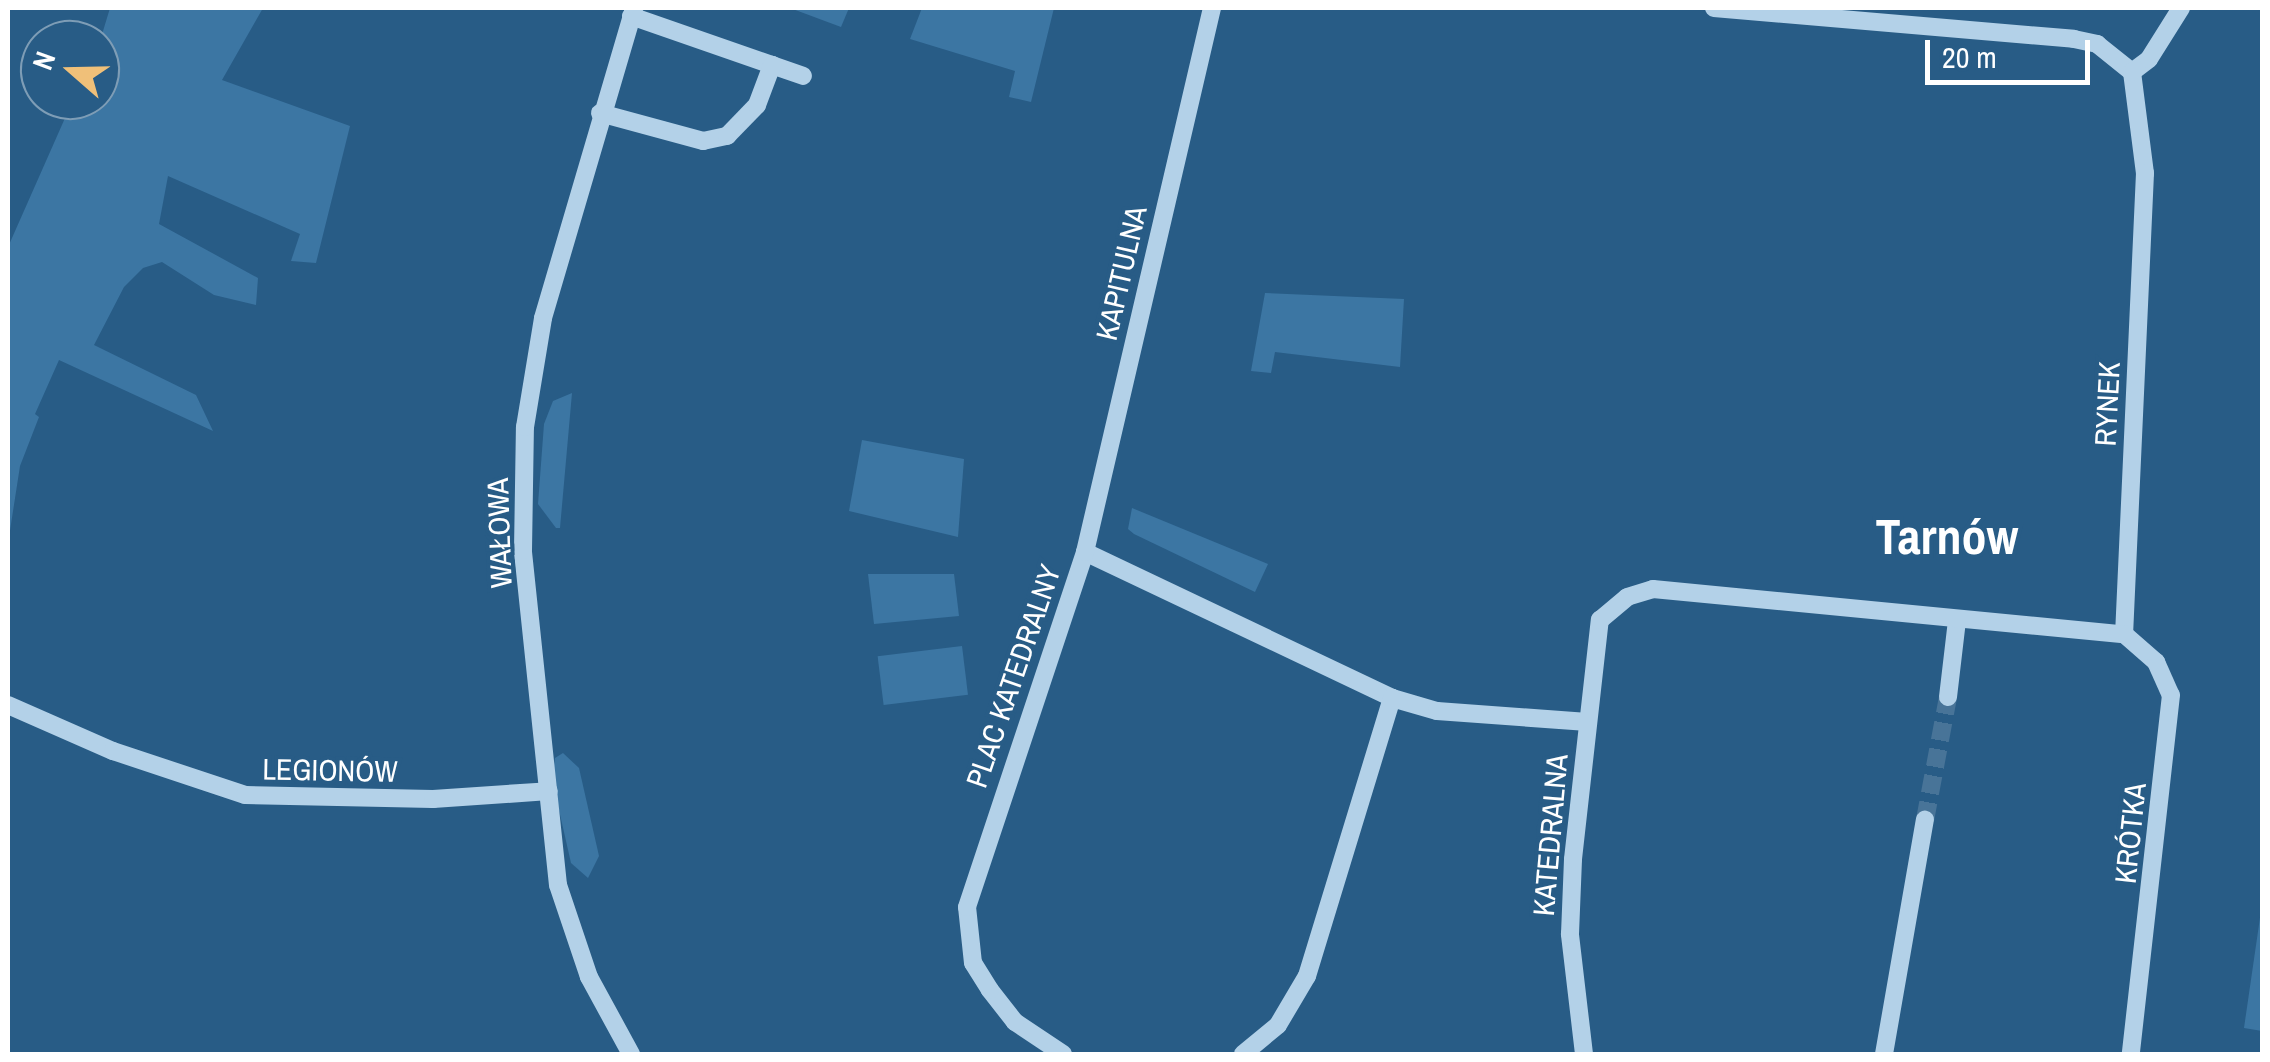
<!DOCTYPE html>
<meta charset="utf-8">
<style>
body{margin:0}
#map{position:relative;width:2270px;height:1062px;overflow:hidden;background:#285c86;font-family:"Archivo Narrow",sans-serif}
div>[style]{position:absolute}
.green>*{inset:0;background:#3c76a3;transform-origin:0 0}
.minor-tunnel>*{height:18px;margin-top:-9px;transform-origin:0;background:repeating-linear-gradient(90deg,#487498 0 18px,transparent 0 27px)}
.minor>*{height:18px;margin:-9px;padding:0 9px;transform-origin:9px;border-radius:9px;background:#b3d1e8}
span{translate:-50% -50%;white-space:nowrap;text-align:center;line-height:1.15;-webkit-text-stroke:8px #285c86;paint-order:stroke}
.street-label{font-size:30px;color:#fff}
.town-label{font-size:50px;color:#fff;font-weight:700}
.frame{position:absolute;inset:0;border:10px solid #fff;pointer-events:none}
.north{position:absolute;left:20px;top:20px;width:100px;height:100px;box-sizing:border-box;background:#285c86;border:2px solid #7e9db6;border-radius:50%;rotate:290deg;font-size:28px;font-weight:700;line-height:40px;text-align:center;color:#fff}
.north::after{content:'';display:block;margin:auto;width:35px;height:45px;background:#f0c079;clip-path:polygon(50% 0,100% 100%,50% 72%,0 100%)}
.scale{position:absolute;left:1925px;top:40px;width:165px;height:45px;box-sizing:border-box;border:5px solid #fff;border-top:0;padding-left:12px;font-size:30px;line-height:35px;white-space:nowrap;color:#fff;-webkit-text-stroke:8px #285c86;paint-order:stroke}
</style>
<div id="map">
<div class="green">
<div style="clip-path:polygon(110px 8px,263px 8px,222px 80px,350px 126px,316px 263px,291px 261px,300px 234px,168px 176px,159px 224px,258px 278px,256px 305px,214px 295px,162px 262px,143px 268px,124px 287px,94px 345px,196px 395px,213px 431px,59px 360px,35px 414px,39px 417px,20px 466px,9px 537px,8px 247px,73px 100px,100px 100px,100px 41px)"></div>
<div style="clip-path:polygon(790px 8px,849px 8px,841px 27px)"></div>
<div style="clip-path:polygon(922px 8px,1054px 8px,1031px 102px,1009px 97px,1015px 71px,910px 39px)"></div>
<div style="clip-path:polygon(1265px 293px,1404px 299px,1400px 367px,1275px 352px,1271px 373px,1251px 371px)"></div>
<div style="clip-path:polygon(572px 393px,560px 528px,556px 528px,538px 504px,544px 424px,553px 401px)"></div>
<div style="clip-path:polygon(862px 440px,964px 459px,958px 537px,849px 511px)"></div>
<div style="clip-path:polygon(1132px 508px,1268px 564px,1255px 592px,1134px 534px,1128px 529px)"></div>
<div style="clip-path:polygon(868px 574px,954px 574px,959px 616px,874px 624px)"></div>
<div style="left:962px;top:646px;width:49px;height:85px;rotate:83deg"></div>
<div style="clip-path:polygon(563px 753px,579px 768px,599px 856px,588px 878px,571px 863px,552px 779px,555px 758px)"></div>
<div style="clip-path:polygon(2262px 904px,2262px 1031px,2244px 1028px)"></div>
</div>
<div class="minor-tunnel">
<div style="left:1925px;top:820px;width:125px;rotate:-79.4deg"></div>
</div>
<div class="minor">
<div style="left:1714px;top:8px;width:361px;rotate:4.9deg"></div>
<div style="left:2074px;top:39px;width:24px;rotate:12deg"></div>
<div style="left:2097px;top:44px;width:45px;rotate:38.7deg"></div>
<div style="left:2132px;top:72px;width:102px;rotate:82.7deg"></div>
<div style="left:2145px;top:173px;width:461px;rotate:92.6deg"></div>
<div style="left:631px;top:16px;width:182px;rotate:19.2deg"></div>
<div style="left:2132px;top:72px;width:21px;rotate:-37deg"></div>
<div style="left:2149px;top:59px;width:60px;rotate:-57.9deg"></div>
<div style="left:600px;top:113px;width:107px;rotate:15.2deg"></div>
<div style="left:703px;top:141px;width:25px;rotate:-12deg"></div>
<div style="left:727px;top:136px;width:43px;rotate:-45.9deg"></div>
<div style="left:757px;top:105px;width:43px;rotate:-69.4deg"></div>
<div style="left:1085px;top:552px;width:340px;rotate:25.4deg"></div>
<div style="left:1392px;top:698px;width:47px;rotate:16.1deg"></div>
<div style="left:1437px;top:711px;width:151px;rotate:4.2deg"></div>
<div style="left:2124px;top:634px;width:43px;rotate:41.2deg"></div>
<div style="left:2156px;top:662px;width:36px;rotate:66deg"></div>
<div style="left:2171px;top:695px;width:361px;rotate:96.4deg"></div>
<div style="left:1948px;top:697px;width:78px;rotate:-83.3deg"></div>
<div style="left:8px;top:705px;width:115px;rotate:23.7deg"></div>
<div style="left:113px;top:751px;width:139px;rotate:18.4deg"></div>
<div style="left:245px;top:795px;width:188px;rotate:1.2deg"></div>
<div style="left:433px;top:799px;width:116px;rotate:-3.9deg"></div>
<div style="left:631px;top:1054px;width:88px;rotate:-118.6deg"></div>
<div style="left:589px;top:977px;width:97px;rotate:-108.6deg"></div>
<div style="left:558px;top:885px;width:337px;rotate:-96deg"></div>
<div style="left:523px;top:550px;width:123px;rotate:-89.1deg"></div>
<div style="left:525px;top:427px;width:110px;rotate:-80.6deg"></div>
<div style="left:543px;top:318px;width:323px;rotate:-73.6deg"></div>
<div style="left:1063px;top:1054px;width:58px;rotate:-146.3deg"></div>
<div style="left:1015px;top:1022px;width:41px;rotate:-128deg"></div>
<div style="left:990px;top:990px;width:32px;rotate:-122deg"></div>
<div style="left:973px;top:963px;width:56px;rotate:-96.1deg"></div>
<div style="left:967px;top:907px;width:374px;rotate:-71.6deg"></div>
<div style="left:1085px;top:552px;width:559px;rotate:-76.86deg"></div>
<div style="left:1243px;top:1054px;width:45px;rotate:-39.6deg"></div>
<div style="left:1278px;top:1025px;width:57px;rotate:-59.4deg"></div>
<div style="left:1307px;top:976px;width:291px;rotate:-73deg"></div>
<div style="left:1584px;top:1054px;width:121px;rotate:-96.7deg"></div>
<div style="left:1570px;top:934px;width:75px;rotate:-87.7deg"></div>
<div style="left:1573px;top:859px;width:241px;rotate:-83.6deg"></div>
<div style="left:1600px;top:620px;width:35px;rotate:-40deg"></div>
<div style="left:1627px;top:597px;width:27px;rotate:-17deg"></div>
<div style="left:1653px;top:589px;width:473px;rotate:5.5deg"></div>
<div style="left:1884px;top:1054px;width:238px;rotate:-80.1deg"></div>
</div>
<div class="street-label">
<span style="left:1121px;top:273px;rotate:-77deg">KAPITULNA</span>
<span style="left:2107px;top:404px;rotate:-87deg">RYNEK</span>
<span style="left:499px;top:533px;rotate:-92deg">WAŁOWA</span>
<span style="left:1013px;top:676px;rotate:-71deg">PLAC KATEDRALNY</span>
<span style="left:330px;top:770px;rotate:1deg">LEGIONÓW</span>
<span style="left:2130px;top:833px;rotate:-84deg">KRÓTKA</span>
<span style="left:1550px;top:835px;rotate:-85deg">KATEDRALNA</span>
</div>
<div class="town-label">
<span style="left:1947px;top:537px">Tarnów</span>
</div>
<div class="frame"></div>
<div class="north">N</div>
<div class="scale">20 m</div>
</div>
